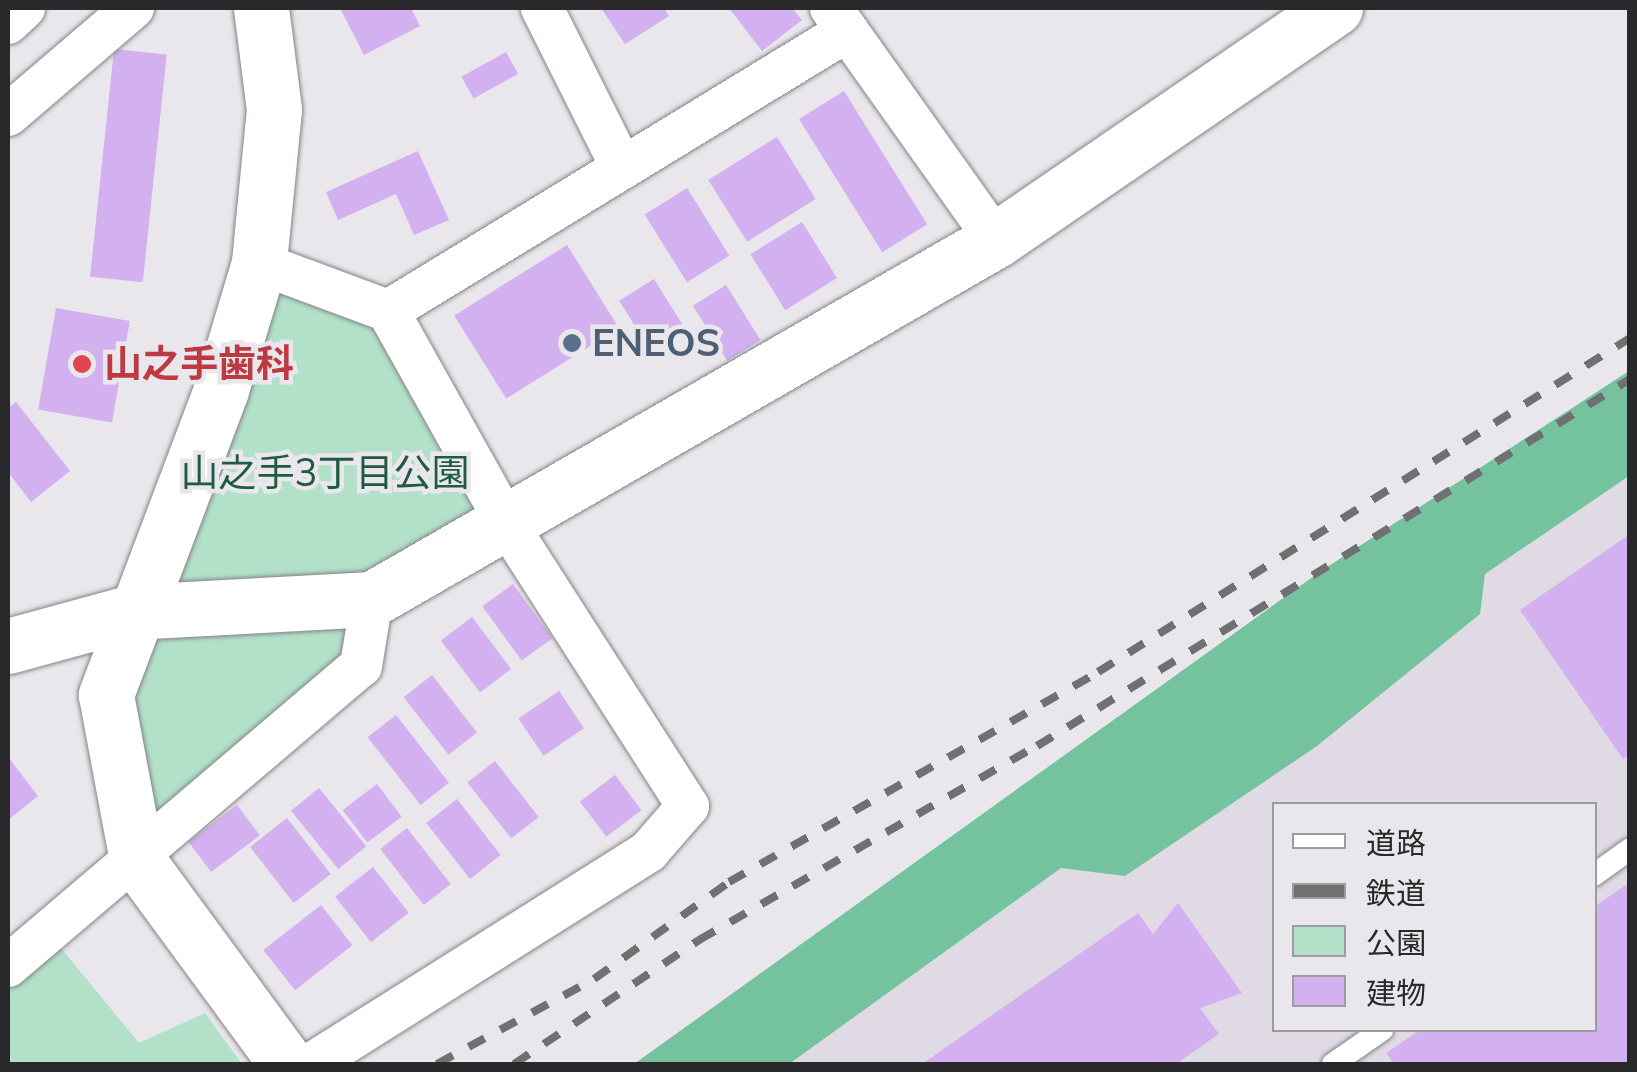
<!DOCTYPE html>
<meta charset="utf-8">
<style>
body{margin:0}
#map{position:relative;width:1637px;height:1072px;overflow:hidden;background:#e9e7eb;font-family:Mulish,"Noto Sans JP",sans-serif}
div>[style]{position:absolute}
.built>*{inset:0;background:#e0dae5}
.green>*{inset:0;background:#b2e0c8}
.forest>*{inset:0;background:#75c39e}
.building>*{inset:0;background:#d3b0ef;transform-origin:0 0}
.roads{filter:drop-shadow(0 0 2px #858387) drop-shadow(0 0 2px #858387)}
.lane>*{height:22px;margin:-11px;padding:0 11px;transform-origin:11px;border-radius:11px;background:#fff}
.street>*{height:42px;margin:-21px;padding:0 21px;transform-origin:21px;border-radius:21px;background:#fff}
.secondary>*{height:55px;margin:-27.5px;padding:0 27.5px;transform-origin:27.5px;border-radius:27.5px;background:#fff}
.rail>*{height:8px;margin-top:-4px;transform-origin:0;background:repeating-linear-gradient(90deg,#706f71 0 18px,transparent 0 36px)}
.dots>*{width:28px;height:28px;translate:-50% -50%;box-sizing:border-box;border:5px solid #e9e7eb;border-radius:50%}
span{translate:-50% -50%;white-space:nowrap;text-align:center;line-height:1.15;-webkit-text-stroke:9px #e9e7eb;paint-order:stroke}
.service-label{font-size:38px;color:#4e5e75;font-weight:700}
.left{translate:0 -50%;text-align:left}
.health-label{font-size:38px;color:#be3a42;font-weight:700}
.park-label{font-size:38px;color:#1f5b42}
.frame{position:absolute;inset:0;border:10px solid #29282a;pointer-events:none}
.legend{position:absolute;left:1272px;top:802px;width:325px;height:230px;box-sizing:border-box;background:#e9e7eb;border:2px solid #9c9b9e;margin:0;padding:12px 18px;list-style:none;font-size:30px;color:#29282a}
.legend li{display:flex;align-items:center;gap:20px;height:50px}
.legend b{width:50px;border:2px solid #9c9b9e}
</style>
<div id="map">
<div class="built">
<div style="clip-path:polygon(evenodd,1629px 450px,1629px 1064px,671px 1064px,1629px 450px,1274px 804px,1594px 804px,1594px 1030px,1274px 1030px,1274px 804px)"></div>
</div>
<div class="green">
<div style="clip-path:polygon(266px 289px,372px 327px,488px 524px,146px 831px,125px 703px)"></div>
<div style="clip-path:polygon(56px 942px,139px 1043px,205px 1013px,242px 1064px,8px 1064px,8px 984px)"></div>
</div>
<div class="forest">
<div style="clip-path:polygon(1629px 371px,1629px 476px,1485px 574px,1480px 614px,1317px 746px,1125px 876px,1061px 868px,789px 1064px,634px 1064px,1321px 571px)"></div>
</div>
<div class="building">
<div style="clip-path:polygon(340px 8px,411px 8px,420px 26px,364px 55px)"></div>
<div style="clip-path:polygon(601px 8px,664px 8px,669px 16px,625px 44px)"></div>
<div style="clip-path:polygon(729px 8px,792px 8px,802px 20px,762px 51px)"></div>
<div style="left:114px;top:49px;width:53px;height:229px;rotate:6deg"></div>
<div style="left:506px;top:52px;width:25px;height:51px;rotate:61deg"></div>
<div style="left:844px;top:91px;width:157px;height:53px;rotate:58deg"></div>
<div style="left:777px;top:137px;width:73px;height:81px;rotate:58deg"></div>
<div style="clip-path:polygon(418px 151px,449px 220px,414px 235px,396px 194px,338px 220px,326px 192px)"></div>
<div style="left:687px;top:188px;width:80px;height:50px;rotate:58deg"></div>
<div style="left:802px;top:222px;width:66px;height:61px;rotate:58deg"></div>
<div style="left:567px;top:245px;width:98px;height:133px;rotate:58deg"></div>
<div style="left:654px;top:279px;width:62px;height:41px;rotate:58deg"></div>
<div style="left:726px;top:285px;width:65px;height:39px;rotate:58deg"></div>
<div style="left:56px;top:308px;width:75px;height:103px;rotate:10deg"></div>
<div style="clip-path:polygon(16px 402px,70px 471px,31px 502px,8px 472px,8px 408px)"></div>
<div style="clip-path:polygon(1630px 534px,1630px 755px,1623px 759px,1520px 610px)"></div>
<div style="left:513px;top:584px;width:67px;height:38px;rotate:54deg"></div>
<div style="left:472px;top:617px;width:65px;height:39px;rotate:53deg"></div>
<div style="left:432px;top:675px;width:73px;height:36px;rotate:52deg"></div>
<div style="left:559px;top:691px;width:45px;height:49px;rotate:56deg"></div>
<div style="left:396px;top:715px;width:86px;height:36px;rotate:52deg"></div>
<div style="clip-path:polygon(8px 757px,38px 796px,8px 820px)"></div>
<div style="left:495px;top:761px;width:71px;height:35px;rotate:52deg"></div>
<div style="left:615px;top:775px;width:44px;height:44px;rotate:53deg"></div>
<div style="left:377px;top:784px;width:41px;height:43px;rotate:53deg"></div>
<div style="left:319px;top:788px;width:75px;height:36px;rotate:51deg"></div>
<div style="left:457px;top:799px;width:71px;height:39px;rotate:52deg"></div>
<div style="left:237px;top:805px;width:38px;height:61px;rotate:53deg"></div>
<div style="left:287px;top:818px;width:71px;height:47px;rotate:52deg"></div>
<div style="left:407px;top:828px;width:71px;height:34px;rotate:52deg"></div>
<div style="left:373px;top:867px;width:58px;height:48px;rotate:52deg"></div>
<div style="clip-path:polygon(1630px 882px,1630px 1064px,1394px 1064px,1386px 1053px,1420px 1030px,1594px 1030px,1594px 907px)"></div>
<div style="clip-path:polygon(1178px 903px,1242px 993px,1200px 1008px,1219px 1034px,1176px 1064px,922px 1064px,1138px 913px,1153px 934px)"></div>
<div style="left:321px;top:905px;width:51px;height:73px;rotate:52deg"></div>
</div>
<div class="roads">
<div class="lane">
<div style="left:1594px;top:875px;width:44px;rotate:-35.8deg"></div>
<div style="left:1333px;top:1064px;width:60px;rotate:-34.8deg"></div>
</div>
<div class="street">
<div style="left:542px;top:8px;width:179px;rotate:63.4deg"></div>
<div style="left:831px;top:8px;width:285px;rotate:54.6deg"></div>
<div style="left:8px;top:23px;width:22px;rotate:-43deg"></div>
<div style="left:8px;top:115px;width:165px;rotate:-40.6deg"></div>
<div style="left:259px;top:263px;width:138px;rotate:20.4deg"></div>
<div style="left:388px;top:311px;width:246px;rotate:60.8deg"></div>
<div style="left:508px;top:526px;width:333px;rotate:57.3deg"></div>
<div style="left:688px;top:806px;width:61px;rotate:131deg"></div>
<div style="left:648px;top:852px;width:398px;rotate:147.8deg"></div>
<div style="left:388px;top:311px;width:538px;rotate:-31.38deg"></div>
<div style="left:8px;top:966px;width:463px;rotate:-40.4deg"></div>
<div style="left:361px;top:666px;width:68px;rotate:-80.7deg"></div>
</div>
<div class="secondary">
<div style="left:261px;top:8px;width:102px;rotate:82.7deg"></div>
<div style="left:274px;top:109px;width:155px;rotate:95.6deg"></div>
<div style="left:259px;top:263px;width:133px;rotate:106.7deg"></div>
<div style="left:221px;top:390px;width:326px;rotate:110.7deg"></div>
<div style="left:106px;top:695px;width:168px;rotate:79.4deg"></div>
<div style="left:137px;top:860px;width:253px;rotate:53.7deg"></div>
<div style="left:8px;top:646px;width:129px;rotate:-15.3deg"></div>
<div style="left:132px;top:612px;width:240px;rotate:-3.1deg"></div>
<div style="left:372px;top:599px;width:720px;rotate:-29.91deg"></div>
<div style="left:996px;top:240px;width:411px;rotate:-34.4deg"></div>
</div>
</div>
<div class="rail">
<div style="left:437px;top:1064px;width:179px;rotate:-28.4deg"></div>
<div style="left:594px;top:979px;width:166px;rotate:-35.7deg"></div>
<div style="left:729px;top:882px;width:425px;rotate:-29.6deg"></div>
<div style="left:1098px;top:672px;width:628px;rotate:-32.12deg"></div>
<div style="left:514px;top:1064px;width:223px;rotate:-33.8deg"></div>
<div style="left:699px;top:940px;width:390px;rotate:-29.9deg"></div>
<div style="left:1037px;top:746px;width:697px;rotate:-31.75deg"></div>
</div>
<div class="dots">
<div style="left:572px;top:343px;background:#5c6f8a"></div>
<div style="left:82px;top:364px;background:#e0444e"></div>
</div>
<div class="service-label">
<span class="left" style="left:592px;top:343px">ENEOS</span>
</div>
<div class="health-label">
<span class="left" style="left:104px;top:364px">山之手歯科</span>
</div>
<div class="park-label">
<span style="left:325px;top:473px">山之手3丁目公園</span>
</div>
<div class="frame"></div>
<ul class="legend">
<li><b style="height:12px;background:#fff"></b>道路</li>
<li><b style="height:12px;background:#706f71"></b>鉄道</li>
<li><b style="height:28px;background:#b2e0c8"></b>公園</li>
<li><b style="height:28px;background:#d3b0ef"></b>建物</li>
</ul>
</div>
